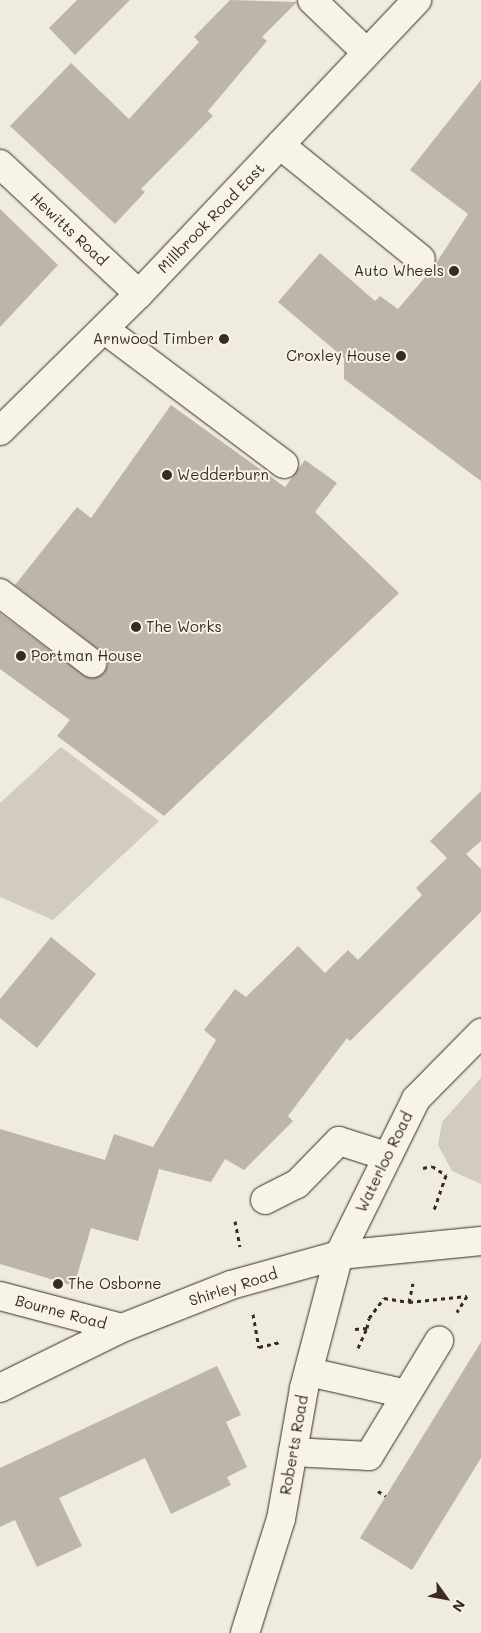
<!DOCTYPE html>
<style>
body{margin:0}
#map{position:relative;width:481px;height:1633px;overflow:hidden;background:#efebe0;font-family:Mali,sans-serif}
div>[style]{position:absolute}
.green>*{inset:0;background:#d1cbc0}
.building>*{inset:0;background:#bdb5aa}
.path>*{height:3px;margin-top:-1.5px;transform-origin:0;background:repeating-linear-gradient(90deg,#3b2a1e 0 4px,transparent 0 8px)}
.roads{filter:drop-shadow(0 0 1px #3b2a1e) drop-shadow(0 0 1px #3b2a1e)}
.minor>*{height:28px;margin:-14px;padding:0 14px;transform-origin:14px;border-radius:14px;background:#f7f3e8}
.major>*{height:28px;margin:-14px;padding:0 14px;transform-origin:14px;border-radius:14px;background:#f7f3e8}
.dots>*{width:14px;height:14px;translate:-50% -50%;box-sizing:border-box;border:2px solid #f7f3e8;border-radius:50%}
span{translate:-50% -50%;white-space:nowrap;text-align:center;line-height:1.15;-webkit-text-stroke:4px #f7f3e8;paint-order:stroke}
.street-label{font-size:15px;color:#3b2a1e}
.poi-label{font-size:15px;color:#3b2a1e}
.right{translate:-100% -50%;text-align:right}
.left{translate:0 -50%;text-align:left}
.north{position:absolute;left:421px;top:1573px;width:50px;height:50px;-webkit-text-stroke:4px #f7f3e8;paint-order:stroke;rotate:122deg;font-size:14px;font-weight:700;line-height:20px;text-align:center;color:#3b2a1e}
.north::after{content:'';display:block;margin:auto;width:18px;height:22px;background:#3b2a1e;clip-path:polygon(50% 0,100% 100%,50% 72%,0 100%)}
</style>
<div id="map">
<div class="green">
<div style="clip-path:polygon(61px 747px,159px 821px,53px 920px,0 897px,0 803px)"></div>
<div style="clip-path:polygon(481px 1078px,481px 1184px,452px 1171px,438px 1145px,442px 1122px)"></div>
</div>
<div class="building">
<div style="clip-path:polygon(77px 0,130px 0,75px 55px,49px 28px)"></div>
<div style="clip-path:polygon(230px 0,297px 2px,262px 37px,267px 41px,208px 111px,213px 116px,141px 189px,145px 192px,115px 224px,10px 126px,71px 63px,129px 119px,199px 42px,194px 37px)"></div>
<div style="clip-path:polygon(481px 80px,481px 481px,344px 379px,344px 358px,278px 302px,320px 253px,375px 301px,380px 296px,398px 309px,433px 268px,468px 214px,410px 170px)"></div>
<div style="clip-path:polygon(0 209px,58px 265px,0 327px)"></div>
<div style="clip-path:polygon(171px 405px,285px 487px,305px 460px,337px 483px,315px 512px,399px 593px,164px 816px,57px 736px,70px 720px,0 669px,0 613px,83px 675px,91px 678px,104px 673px,108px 664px,101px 651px,15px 585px,77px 507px,91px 518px)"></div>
<div style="clip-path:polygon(481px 791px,481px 841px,466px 854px,481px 869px,481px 912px,350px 1041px,347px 1038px,288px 1116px,293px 1121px,244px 1170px,225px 1159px,211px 1182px,159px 1169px,138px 1241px,91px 1228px,74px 1286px,0 1264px,0 1129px,105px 1160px,114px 1134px,153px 1147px,216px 1040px,204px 1030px,235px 989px,246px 997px,298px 946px,325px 973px,348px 950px,358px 960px,422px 895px,416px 888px,447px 858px,430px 841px)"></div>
<div style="clip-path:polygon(51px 937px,96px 974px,37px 1048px,0 1018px,0 999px)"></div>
<div style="clip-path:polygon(481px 1342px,481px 1458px,412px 1570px,360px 1538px)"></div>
<div style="clip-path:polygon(217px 1366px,241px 1415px,226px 1422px,247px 1467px,227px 1477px,231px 1485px,171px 1514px,145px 1458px,59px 1498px,82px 1546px,37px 1567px,15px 1520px,0 1527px,0 1468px)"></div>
</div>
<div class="path">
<div style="left:423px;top:1168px;width:9px;rotate:-13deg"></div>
<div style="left:432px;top:1166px;width:17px;rotate:33deg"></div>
<div style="left:446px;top:1175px;width:37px;rotate:109deg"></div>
<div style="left:235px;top:1221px;width:26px;rotate:79deg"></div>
<div style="left:409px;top:1302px;width:19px;rotate:-78deg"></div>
<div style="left:253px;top:1314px;width:34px;rotate:80deg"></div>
<div style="left:259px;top:1347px;width:23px;rotate:-13deg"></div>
<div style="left:355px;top:1329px;width:12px;rotate:-5deg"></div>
<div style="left:367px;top:1328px;width:10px;rotate:-79deg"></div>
<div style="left:369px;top:1318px;width:25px;rotate:-53deg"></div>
<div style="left:384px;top:1298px;width:25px;rotate:9deg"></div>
<div style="left:409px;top:1302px;width:58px;rotate:-5.9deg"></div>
<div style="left:467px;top:1296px;width:19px;rotate:122deg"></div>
<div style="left:358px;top:1348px;width:22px;rotate:-66deg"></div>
<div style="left:378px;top:1491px;width:9px;rotate:32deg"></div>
</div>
<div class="roads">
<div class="minor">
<div style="left:312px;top:0;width:76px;rotate:43.9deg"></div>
<div style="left:280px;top:145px;width:181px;rotate:39deg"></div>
<div style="left:0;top:164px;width:190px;rotate:43.1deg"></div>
<div style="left:104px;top:329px;width:225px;rotate:36.9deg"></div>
<div style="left:0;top:431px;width:195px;rotate:-44.6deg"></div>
<div style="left:139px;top:294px;width:405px;rotate:-46.6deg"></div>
<div style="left:0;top:593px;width:116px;rotate:37.3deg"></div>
<div style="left:265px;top:1200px;width:36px;rotate:-27deg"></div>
<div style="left:297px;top:1184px;width:60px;rotate:-45.7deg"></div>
<div style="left:339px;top:1141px;width:49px;rotate:17.7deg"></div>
<div style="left:0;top:1296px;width:126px;rotate:14.7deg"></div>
<div style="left:309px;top:1372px;width:100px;rotate:12.7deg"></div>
<div style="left:293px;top:1452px;width:76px;rotate:3deg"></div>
<div style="left:369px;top:1456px;width:135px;rotate:-58.7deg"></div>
<div style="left:245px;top:1633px;width:120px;rotate:-72.5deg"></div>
<div style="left:281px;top:1519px;width:133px;rotate:-80deg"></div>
<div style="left:304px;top:1388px;width:138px;rotate:-75.3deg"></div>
<div style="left:339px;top:1255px;width:174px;rotate:-63.7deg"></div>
<div style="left:416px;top:1099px;width:93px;rotate:-45.4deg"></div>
</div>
<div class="major">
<div style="left:0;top:1388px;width:136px;rotate:-26.2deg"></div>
<div style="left:122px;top:1328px;width:117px;rotate:-21.5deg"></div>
<div style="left:231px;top:1285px;width:112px;rotate:-15.5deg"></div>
<div style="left:339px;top:1255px;width:143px;rotate:-5.6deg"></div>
</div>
</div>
<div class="dots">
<div style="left:454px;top:271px;background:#3b2a1e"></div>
<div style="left:224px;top:339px;background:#3b2a1e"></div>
<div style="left:401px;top:356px;background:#3b2a1e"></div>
<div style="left:167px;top:475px;background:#3b2a1e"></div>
<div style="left:136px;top:627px;background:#3b2a1e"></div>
<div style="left:21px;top:656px;background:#3b2a1e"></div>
<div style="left:58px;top:1284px;background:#3b2a1e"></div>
</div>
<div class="street-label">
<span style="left:211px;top:218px;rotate:-46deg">Millbrook Road East</span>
<span style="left:69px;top:229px;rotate:43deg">Hewitts Road</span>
<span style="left:384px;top:1162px;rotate:-64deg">Waterloo Road</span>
<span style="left:233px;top:1287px;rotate:-18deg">Shirley Road</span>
<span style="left:61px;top:1312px;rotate:15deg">Bourne Road</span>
<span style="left:294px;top:1445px;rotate:-80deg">Roberts Road</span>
</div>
<div class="poi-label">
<span class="right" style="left:444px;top:271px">Auto Wheels</span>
<span class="right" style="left:214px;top:339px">Arnwood Timber</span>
<span class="right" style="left:391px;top:356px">Croxley House</span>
<span class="left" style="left:177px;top:475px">Wedderburn</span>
<span class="left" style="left:146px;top:627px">The Works</span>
<span class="left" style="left:31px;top:656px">Portman House</span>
<span class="left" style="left:68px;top:1284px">The Osborne</span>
</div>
<div class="north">N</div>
</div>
